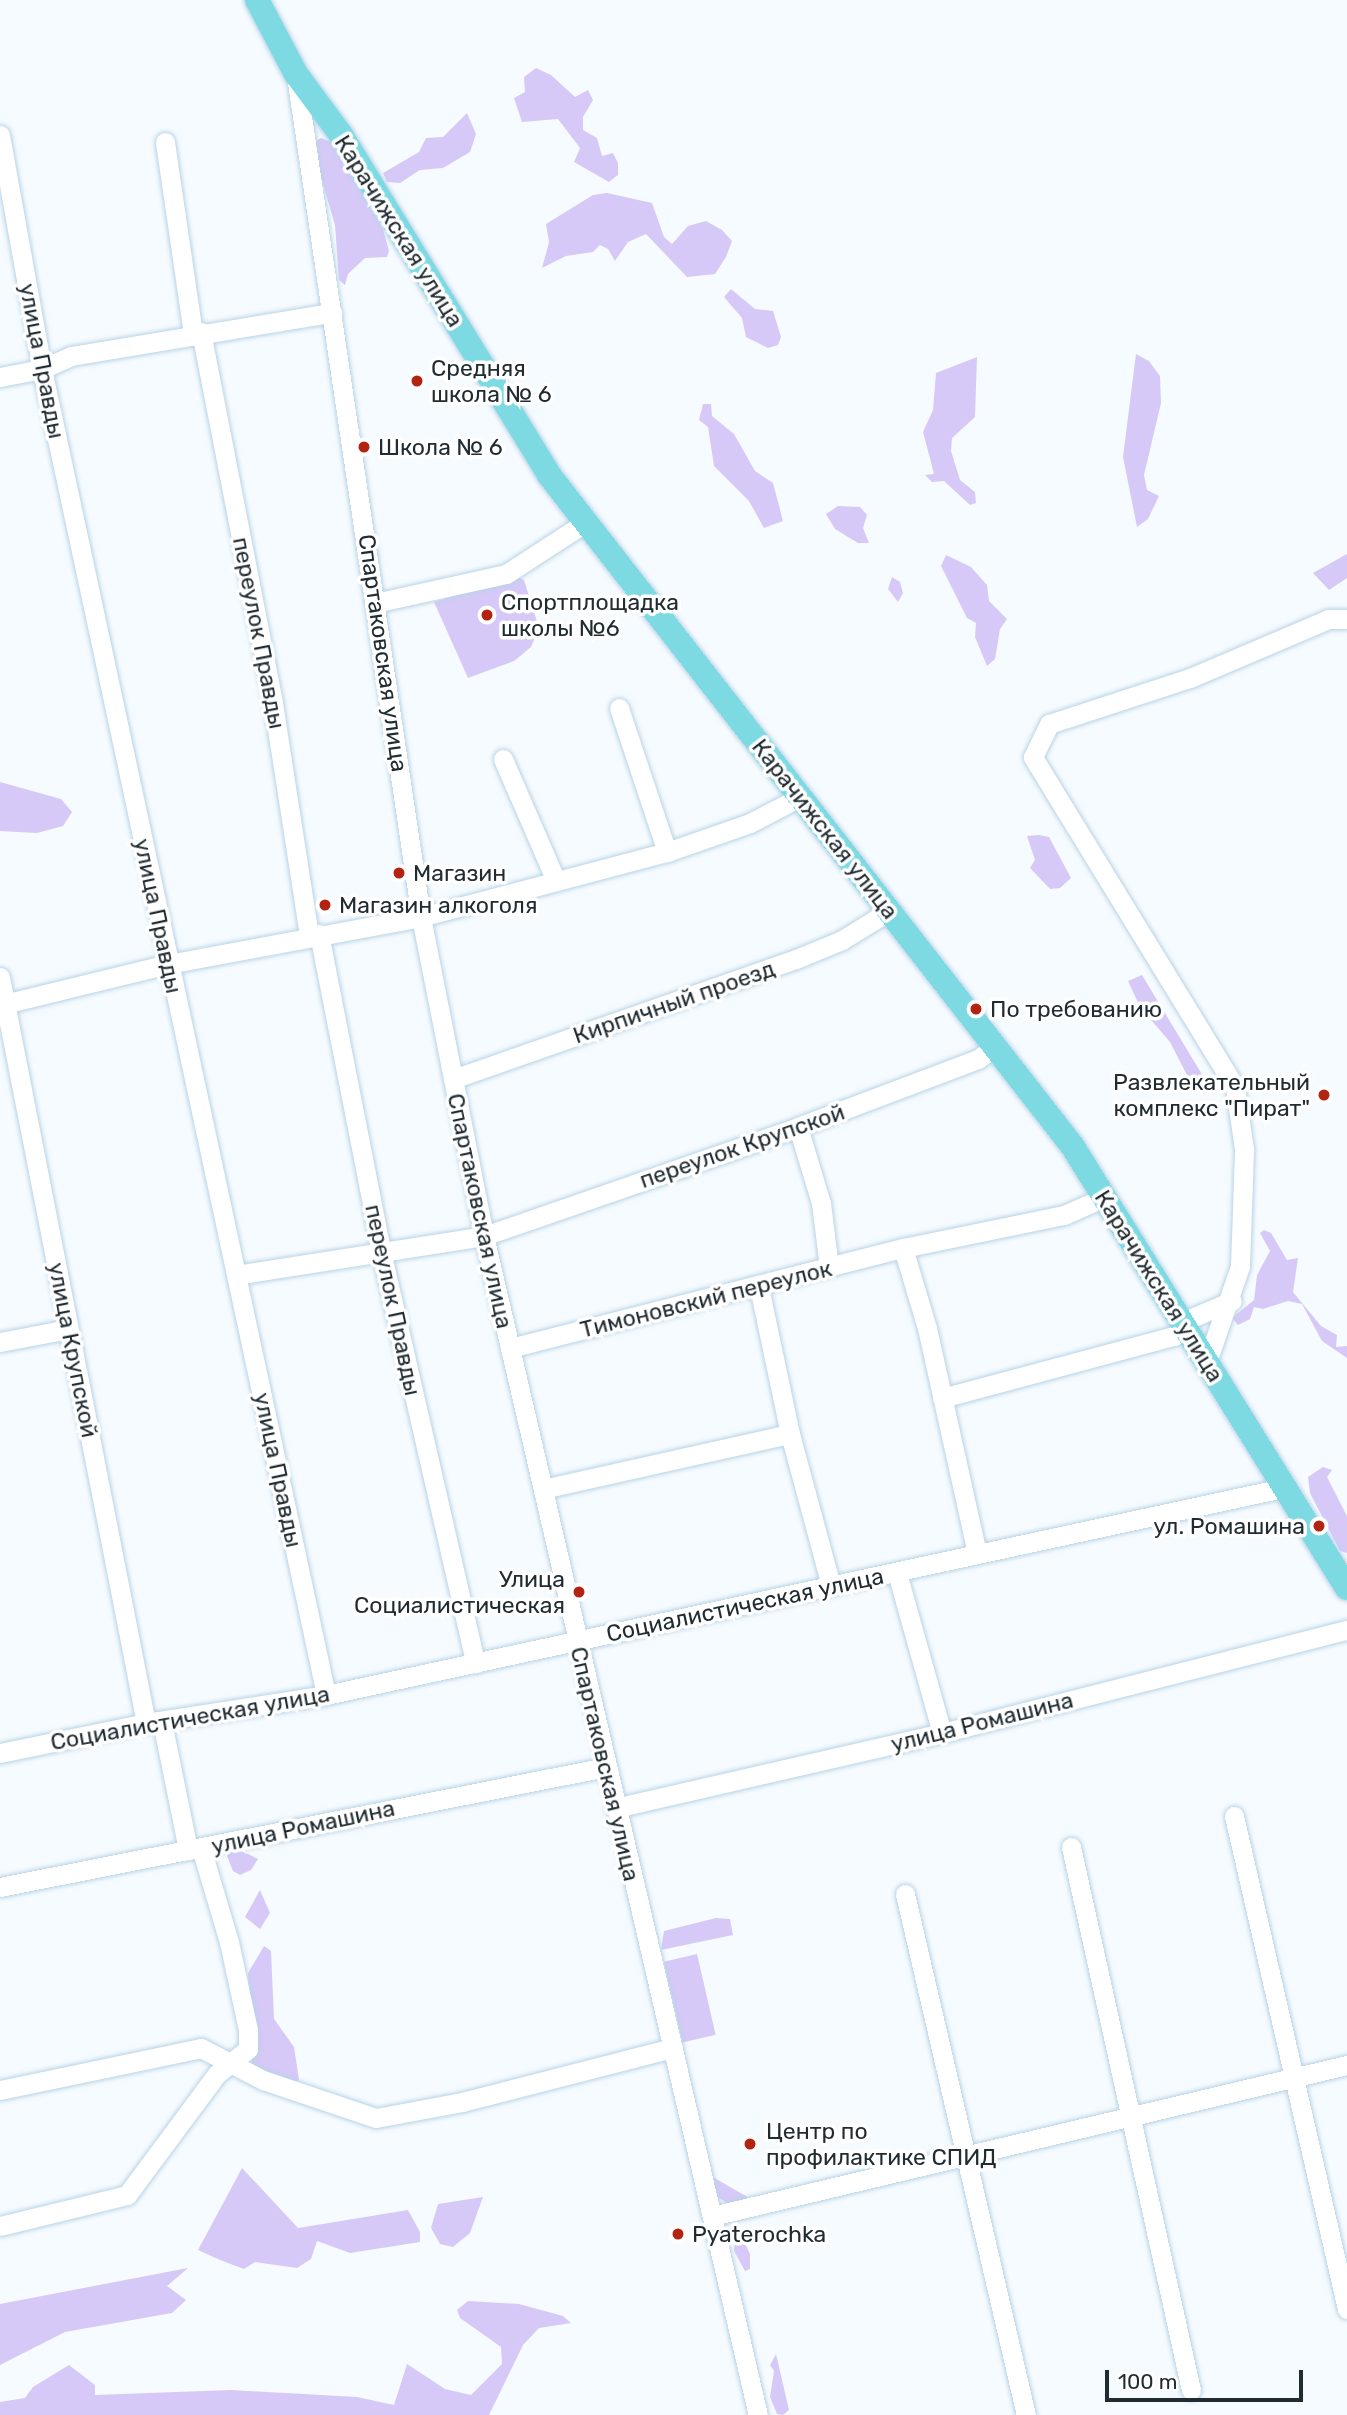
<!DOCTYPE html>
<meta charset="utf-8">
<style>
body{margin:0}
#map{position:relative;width:1347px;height:2415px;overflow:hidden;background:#f6fbff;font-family:Rubik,sans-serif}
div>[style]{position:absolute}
.green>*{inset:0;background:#d6c9f8;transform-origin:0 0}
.roads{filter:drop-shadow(0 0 2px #b8d3e6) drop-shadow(0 0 2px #b8d3e6)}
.minor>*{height:19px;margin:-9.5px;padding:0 9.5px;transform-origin:9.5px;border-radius:9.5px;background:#fff}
.major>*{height:24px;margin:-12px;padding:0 12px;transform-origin:12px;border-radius:12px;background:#7ddae3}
.dots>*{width:19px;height:19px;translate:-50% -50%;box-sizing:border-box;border:4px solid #fff;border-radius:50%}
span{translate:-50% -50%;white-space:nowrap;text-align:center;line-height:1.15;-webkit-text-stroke:7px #fff;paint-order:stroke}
.street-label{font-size:23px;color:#212c32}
.poi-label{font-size:23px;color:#212c32}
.left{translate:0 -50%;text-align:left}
.right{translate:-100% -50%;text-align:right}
.scale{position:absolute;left:1105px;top:2370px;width:198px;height:32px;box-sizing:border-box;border:4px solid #212c32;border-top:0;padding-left:9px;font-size:21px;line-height:24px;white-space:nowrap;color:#212c32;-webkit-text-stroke:5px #fff;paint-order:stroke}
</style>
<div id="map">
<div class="green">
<div style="clip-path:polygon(536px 68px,551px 75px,575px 97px,588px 90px,593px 100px,583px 117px,583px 130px,597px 138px,602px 156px,613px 153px,618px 163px,618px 175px,609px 182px,574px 162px,580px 148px,558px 119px,522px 122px,514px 98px,525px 92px,524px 77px)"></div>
<div style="clip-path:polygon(467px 113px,476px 134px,470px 152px,443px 168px,420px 170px,400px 183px,387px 182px,383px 173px,419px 152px,426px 138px,443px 137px)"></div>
<div style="clip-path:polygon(321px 138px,334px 143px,341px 155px,383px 229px,389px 251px,387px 257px,365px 258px,348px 274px,345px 285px,339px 280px,335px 225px,316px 160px,316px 141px)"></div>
<div style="clip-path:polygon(607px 193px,652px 203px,664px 237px,672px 244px,688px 226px,706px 221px,722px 230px,732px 241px,726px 257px,715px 274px,687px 277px,646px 234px,628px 242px,615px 261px,608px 249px,600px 245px,593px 252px,566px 256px,542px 268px,549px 242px,546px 224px,593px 195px)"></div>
<div style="clip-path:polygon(731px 289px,755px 309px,773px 311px,781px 337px,778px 345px,768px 348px,746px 337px,742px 318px,724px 297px)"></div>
<div style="clip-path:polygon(1136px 354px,1149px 361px,1160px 376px,1161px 403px,1144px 475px,1147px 490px,1159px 496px,1148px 519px,1137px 527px,1123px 457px)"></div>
<div style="clip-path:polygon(977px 357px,975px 417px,952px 438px,951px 451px,960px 480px,975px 492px,976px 503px,970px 505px,944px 481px,932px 482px,925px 475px,934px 474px,923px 432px,933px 410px,936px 373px)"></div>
<div style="clip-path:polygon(703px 404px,711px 404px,712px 416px,734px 434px,755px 471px,773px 483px,783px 521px,764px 528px,749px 501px,714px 466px,708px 427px,699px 420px)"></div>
<div style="clip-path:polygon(838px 506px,860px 507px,867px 515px,863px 528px,869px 543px,858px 543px,835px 529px,826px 514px)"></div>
<div style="clip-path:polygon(1347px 554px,1347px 578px,1329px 590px,1313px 573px)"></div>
<div style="clip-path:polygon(946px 555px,971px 567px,987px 585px,989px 601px,1007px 619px,1000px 629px,995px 659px,987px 666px,975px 637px,976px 623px,967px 618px,941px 566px)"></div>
<div style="clip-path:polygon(516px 576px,524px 580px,539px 628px,531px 647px,514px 661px,468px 678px,434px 602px)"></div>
<div style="clip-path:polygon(892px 577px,900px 582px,903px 593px,898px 602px,888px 589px)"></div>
<div style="clip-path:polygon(0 782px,61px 799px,72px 812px,63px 826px,37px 833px,0 831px)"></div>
<div style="clip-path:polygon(1039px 835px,1049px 837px,1071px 878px,1060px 888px,1050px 889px,1030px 868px,1035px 860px,1027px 836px)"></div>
<div style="clip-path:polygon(1142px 975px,1209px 1086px,1205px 1094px,1191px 1083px,1170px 1042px,1140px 1007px,1128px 981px)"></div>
<div style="clip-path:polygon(1264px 1230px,1271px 1233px,1287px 1260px,1298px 1258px,1293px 1292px,1321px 1326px,1337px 1335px,1336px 1347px,1347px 1346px,1347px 1358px,1322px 1341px,1302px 1304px,1288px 1301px,1263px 1309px,1254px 1307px,1250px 1319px,1238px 1325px,1232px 1318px,1254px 1300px,1257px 1275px,1270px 1251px,1260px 1233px)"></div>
<div style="clip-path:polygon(1323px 1467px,1332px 1470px,1327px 1477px,1347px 1516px,1347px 1553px,1340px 1551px,1310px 1493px,1308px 1477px)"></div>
<div style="clip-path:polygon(234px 1847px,258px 1859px,251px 1870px,240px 1875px,233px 1871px,227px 1856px)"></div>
<div style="clip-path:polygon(260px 1890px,270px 1913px,260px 1929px,245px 1917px)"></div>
<div style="clip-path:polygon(716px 1918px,730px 1919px,733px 1935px,661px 1950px,664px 1931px)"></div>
<div style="clip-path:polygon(264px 1946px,271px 1951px,274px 2019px,294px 2047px,299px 2080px,293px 2083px,262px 2073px,252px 2063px,248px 1973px)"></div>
<div style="left:697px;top:1954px;width:83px;height:34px;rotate:77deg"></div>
<div style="clip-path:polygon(242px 2168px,298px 2228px,408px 2210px,420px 2232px,420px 2242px,350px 2253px,317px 2241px,311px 2259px,297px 2268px,255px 2262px,244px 2269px,220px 2260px,198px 2250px)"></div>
<div style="clip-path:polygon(711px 2176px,751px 2199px,729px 2204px,717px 2197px)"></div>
<div style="clip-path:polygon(483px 2197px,470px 2233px,453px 2247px,440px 2244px,431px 2228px,438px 2204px)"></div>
<div style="clip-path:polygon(741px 2235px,750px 2254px,750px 2269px,745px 2271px,734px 2251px,735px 2237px)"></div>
<div style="clip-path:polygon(188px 2268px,167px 2286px,186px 2300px,172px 2313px,65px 2332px,0 2365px,0 2304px)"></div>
<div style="clip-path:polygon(468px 2301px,519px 2304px,563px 2316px,571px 2323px,539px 2328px,523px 2345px,489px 2415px,0 2415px,0 2402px,25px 2398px,33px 2387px,69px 2365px,95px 2385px,95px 2395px,231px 2390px,357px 2397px,394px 2405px,407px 2364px,445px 2389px,471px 2395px,502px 2364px,501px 2347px,460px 2318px,457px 2310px)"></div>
<div style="clip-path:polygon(776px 2354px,789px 2410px,783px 2415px,777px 2414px,770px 2397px,774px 2371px,770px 2365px)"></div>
</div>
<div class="roads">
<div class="minor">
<div style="left:296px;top:76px;width:850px;rotate:81.55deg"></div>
<div style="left:421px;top:917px;width:325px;rotate:78.8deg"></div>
<div style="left:484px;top:1236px;width:1210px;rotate:76.92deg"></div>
<div style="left:0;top:135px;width:238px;rotate:79.8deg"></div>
<div style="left:42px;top:369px;width:1356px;rotate:77.91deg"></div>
<div style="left:165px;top:142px;width:193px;rotate:81.7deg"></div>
<div style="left:201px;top:332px;width:378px;rotate:79deg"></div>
<div style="left:273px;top:703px;width:236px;rotate:81.2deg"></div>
<div style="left:0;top:377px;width:43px;rotate:-10.8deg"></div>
<div style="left:42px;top:369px;width:32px;rotate:-24deg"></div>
<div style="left:71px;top:356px;width:265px;rotate:-9.4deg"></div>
<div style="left:375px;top:603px;width:134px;rotate:-12.5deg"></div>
<div style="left:506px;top:574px;width:95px;rotate:-33deg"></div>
<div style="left:619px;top:708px;width:152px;rotate:71.6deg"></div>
<div style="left:503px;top:759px;width:133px;rotate:66.5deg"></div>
<div style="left:319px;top:934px;width:323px;rotate:78.9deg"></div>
<div style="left:381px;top:1251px;width:423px;rotate:77.1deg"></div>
<div style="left:0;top:977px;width:760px;rotate:78.93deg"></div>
<div style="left:0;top:1005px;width:173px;rotate:-13.7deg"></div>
<div style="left:168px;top:964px;width:257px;rotate:-10.5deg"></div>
<div style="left:421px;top:917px;width:254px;rotate:-14.8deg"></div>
<div style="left:667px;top:852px;width:88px;rotate:-19.3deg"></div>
<div style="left:750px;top:823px;width:56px;rotate:-27.5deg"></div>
<div style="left:453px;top:1079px;width:363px;rotate:-19.3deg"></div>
<div style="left:796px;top:959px;width:50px;rotate:-22.4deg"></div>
<div style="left:842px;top:940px;width:55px;rotate:-31.7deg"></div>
<div style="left:798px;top:1127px;width:79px;rotate:73.2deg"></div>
<div style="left:821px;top:1203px;width:64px;rotate:82.9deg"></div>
<div style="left:903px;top:1248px;width:84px;rotate:73.3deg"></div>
<div style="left:927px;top:1328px;width:231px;rotate:77.5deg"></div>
<div style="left:236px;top:1275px;width:251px;rotate:-8.9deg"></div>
<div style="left:484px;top:1236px;width:332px;rotate:-19.1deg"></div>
<div style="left:798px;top:1127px;width:192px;rotate:-20.7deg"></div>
<div style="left:978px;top:1059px;width:21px;rotate:-37deg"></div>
<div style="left:759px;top:1287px;width:150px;rotate:78.1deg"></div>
<div style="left:790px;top:1434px;width:157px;rotate:74.9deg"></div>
<div style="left:1182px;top:1322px;width:54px;rotate:-22.8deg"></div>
<div style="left:0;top:1342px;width:69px;rotate:-10.8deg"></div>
<div style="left:510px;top:1348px;width:406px;rotate:-14.3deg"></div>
<div style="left:903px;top:1248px;width:164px;rotate:-11.6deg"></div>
<div style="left:1064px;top:1215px;width:45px;rotate:-23.7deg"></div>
<div style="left:1207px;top:1362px;width:102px;rotate:-71deg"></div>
<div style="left:1240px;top:1266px;width:117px;rotate:-88deg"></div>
<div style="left:1244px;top:1149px;width:63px;rotate:-98.3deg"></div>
<div style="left:1235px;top:1087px;width:387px;rotate:-121.5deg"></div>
<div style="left:1033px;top:757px;width:37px;rotate:-64deg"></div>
<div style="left:1049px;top:724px;width:148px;rotate:-18.1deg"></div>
<div style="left:1190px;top:678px;width:150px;rotate:-23.1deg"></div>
<div style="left:1328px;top:619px;width:19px"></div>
<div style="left:942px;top:1398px;width:240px;rotate:-15deg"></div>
<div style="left:1174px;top:1336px;width:15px;rotate:-28deg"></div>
<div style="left:543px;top:1489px;width:253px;rotate:-12.6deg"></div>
<div style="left:897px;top:1573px;width:166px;rotate:74.3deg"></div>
<div style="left:162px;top:1722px;width:131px;rotate:78.5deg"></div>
<div style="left:0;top:1753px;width:149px;rotate:-11.6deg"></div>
<div style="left:146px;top:1723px;width:182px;rotate:-8.8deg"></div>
<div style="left:326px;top:1695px;width:979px;rotate:-12.21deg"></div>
<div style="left:615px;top:1808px;width:335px;rotate:-12.9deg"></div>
<div style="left:942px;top:1733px;width:418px;rotate:-14.3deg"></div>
<div style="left:1234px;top:1816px;width:506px;rotate:77.09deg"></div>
<div style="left:1071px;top:1847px;width:556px;rotate:77.54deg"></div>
<div style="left:0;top:1887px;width:618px;rotate:-11.2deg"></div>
<div style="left:905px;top:1894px;width:535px;rotate:76.93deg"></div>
<div style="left:0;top:2090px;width:205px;rotate:-11.8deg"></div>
<div style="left:201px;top:2048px;width:70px;rotate:27.3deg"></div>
<div style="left:263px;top:2080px;width:119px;rotate:18.6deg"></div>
<div style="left:376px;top:2118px;width:87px;rotate:-10.5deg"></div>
<div style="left:462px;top:2102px;width:218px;rotate:-14.4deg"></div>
<div style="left:712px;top:2216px;width:653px;rotate:-13.38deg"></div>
<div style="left:0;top:2226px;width:131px;rotate:-13.7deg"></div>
<div style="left:127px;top:2195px;width:151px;rotate:-53.4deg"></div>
<div style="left:217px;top:2074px;width:40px;rotate:-39deg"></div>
<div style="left:248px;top:2049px;width:19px;rotate:-90deg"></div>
<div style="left:248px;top:2030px;width:90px;rotate:-102.2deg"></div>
<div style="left:229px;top:1942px;width:98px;rotate:-106.6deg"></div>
</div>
<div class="major">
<div style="left:257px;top:0;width:84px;rotate:62.2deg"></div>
<div style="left:296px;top:74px;width:76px;rotate:53.6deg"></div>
<div style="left:341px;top:135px;width:399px;rotate:58.5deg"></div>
<div style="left:549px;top:475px;width:852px;rotate:52.05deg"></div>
<div style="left:1073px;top:1147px;width:519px;rotate:58.15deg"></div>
</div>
</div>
<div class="dots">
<div style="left:417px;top:381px;background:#b22411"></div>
<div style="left:364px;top:447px;background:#b22411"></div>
<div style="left:487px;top:615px;background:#b22411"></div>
<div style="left:399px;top:873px;background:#b22411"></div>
<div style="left:325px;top:905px;background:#b22411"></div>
<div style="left:976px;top:1009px;background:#b22411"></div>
<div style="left:1324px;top:1095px;background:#b22411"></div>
<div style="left:1319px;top:1526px;background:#b22411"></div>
<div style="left:579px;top:1592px;background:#b22411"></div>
<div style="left:750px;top:2144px;background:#b22411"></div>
<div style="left:678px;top:2234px;background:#b22411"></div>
</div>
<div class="street-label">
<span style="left:399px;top:231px;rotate:58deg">Карачижская улица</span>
<span style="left:42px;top:361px;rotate:79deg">улица Правды</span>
<span style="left:259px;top:633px;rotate:79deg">переулок Правды</span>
<span style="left:383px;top:653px;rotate:82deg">Спартаковская улица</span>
<span style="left:825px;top:829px;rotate:52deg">Карачижская улица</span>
<span style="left:158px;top:916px;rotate:78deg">улица Правды</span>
<span style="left:674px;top:1002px;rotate:-19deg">Кирпичный проезд</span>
<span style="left:742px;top:1146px;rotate:-19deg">переулок Крупской</span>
<span style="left:480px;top:1211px;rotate:78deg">Спартаковская улица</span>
<span style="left:1159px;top:1286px;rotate:58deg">Карачижская улица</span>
<span style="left:706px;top:1299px;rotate:-14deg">Тимоновский переулок</span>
<span style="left:393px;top:1300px;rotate:78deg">переулок Правды</span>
<span style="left:73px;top:1350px;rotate:79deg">улица Крупской</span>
<span style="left:278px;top:1470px;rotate:78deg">улица Правды</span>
<span style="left:745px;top:1605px;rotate:-12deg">Социалистическая улица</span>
<span style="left:190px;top:1718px;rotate:-10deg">Социалистическая улица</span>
<span style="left:982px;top:1722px;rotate:-14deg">улица Ромашина</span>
<span style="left:605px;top:1764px;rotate:77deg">Спартаковская улица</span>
<span style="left:303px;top:1827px;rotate:-12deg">улица Ромашина</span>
</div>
<div class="poi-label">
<span class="left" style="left:431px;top:381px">Средняя<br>школа № 6</span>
<span class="left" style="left:378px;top:447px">Школа № 6</span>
<span class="left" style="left:501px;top:615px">Спортплощадка<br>школы №6</span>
<span class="left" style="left:413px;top:873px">Магазин</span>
<span class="left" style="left:339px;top:905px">Магазин алкоголя</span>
<span class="left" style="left:990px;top:1009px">По требованию</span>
<span class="right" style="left:1310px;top:1095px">Развлекательный<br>комплекс "Пират"</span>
<span class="right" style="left:1305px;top:1526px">ул. Ромашина</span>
<span class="right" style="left:565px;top:1592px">Улица<br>Социалистическая</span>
<span class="left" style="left:766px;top:2144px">Центр по<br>профилактике СПИД</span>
<span class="left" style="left:692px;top:2234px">Pyaterochka</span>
</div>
<div class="scale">100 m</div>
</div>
